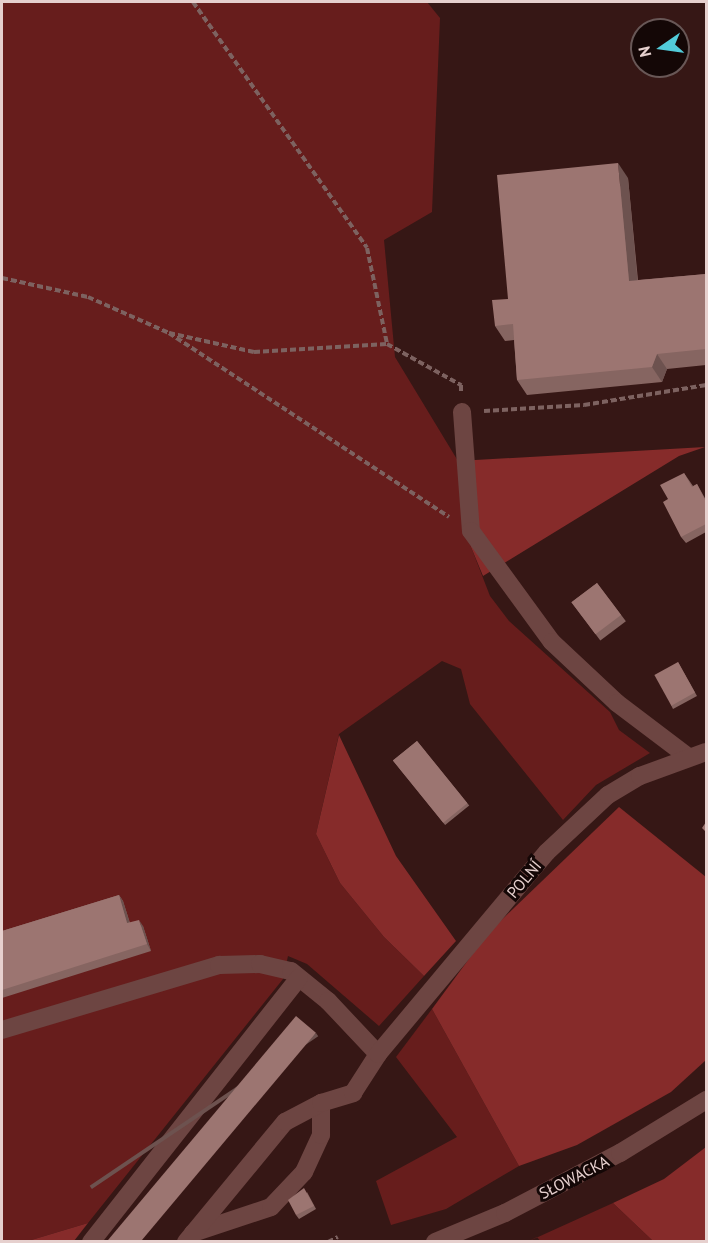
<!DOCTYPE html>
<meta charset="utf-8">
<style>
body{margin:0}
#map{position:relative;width:708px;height:1243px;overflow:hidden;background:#361715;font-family:"PT Sans",sans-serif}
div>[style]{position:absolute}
.green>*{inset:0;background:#671d1c}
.forest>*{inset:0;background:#862b2a}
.path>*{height:4px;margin-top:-2px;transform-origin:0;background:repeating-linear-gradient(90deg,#7d6260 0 6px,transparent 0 9px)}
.minor>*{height:18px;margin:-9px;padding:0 9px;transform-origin:9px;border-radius:9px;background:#6d4542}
.wall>*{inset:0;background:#866561;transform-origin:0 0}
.shaded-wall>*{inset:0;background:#6d524f;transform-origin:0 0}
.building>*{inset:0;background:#9c7571;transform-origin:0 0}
span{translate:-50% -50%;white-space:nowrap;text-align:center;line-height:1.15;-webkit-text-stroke:6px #140706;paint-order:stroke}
.street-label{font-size:16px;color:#e6d0ce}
.frame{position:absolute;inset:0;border:3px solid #e6d0ce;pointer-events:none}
.north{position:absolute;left:630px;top:18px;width:60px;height:60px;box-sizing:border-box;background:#140706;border:2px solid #685756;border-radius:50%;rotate:257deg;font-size:16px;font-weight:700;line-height:24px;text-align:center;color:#e6d0ce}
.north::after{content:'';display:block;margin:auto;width:21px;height:27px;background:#52cbd9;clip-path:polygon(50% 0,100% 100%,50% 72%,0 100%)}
</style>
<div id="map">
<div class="green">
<div style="clip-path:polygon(2px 2px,427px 2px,440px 18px,432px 212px,384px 240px,395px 357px,458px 461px,471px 547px,490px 596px,509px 621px,610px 712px,619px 730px,650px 753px,596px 785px,563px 820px,470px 704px,461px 669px,442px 661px,339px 734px,316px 834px,340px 883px,384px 937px,424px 976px,379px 1026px,307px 964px,288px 956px,283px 979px,88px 1223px,28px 1241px,2px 1242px)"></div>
<div style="clip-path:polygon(432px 1009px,519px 1166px,446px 1209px,391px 1225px,376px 1181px,457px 1137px,396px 1057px)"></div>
<div style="clip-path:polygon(613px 1203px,653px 1241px,541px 1242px,537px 1237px,527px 1242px)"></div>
</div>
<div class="forest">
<div style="clip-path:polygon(705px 447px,679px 456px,483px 576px,471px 547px,458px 461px)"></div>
<div style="clip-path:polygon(339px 735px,396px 856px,456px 941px,424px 976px,384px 937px,340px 883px,316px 834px)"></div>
<div style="clip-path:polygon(619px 807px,706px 877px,706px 1060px,671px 1092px,577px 1145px,519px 1166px,432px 1009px,488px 933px)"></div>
<div style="clip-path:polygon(706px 1147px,706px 1241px,653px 1241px,613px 1203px,664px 1179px)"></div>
<div style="clip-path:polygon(88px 1223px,74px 1241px,28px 1241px)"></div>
</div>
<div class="path">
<div style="left:193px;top:2px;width:301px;rotate:54.7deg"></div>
<div style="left:367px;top:248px;width:98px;rotate:78.2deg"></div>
<div style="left:2px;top:278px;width:88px;rotate:12.5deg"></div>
<div style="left:88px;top:297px;width:89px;rotate:24deg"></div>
<div style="left:169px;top:333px;width:335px;rotate:33.3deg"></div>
<div style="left:169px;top:333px;width:87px;rotate:12.6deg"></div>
<div style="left:254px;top:352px;width:133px;rotate:-3.4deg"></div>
<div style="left:387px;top:344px;width:85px;rotate:29deg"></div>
<div style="left:461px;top:385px;width:6px;rotate:90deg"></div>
<div style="left:484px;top:411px;width:100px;rotate:-3.4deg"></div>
<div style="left:584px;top:405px;width:124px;rotate:-9.3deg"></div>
<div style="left:328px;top:1242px;width:11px;rotate:-27deg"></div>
</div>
<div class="minor">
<div style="left:462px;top:412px;width:119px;rotate:85.7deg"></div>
<div style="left:471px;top:531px;width:137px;rotate:53.9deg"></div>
<div style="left:552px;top:642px;width:89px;rotate:43.2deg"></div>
<div style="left:617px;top:703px;width:88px;rotate:37.1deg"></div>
<div style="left:2px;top:1030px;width:227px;rotate:-16.7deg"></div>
<div style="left:219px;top:965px;width:41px;rotate:-1.4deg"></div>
<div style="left:260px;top:964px;width:32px;rotate:13deg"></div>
<div style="left:291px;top:971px;width:48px;rotate:39deg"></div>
<div style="left:328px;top:1001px;width:73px;rotate:46.7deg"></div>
<div style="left:193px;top:1233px;width:82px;rotate:-18.4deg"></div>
<div style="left:271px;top:1207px;width:48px;rotate:-46.7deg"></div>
<div style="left:304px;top:1172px;width:41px;rotate:-65.3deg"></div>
<div style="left:321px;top:1135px;width:32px;rotate:-90deg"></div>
<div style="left:91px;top:1242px;width:336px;rotate:-51.8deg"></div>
<div style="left:186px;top:1242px;width:156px;rotate:-50.5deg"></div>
<div style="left:285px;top:1122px;width:41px;rotate:-27.8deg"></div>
<div style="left:321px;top:1103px;width:34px;rotate:-17deg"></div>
<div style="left:353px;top:1093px;width:46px;rotate:-57.3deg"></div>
<div style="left:378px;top:1054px;width:263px;rotate:-50.1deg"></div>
<div style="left:547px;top:852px;width:83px;rotate:-43.1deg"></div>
<div style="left:608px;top:795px;width:37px;rotate:-31deg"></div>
<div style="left:640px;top:776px;width:70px;rotate:-20deg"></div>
<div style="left:435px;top:1242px;width:76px;rotate:-22.5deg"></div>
<div style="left:505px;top:1213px;width:130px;rotate:-27.6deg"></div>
<div style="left:620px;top:1153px;width:101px;rotate:-31.6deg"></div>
</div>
<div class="wall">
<div style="clip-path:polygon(628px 178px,638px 280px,706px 274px,706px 365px,667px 369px,662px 382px,527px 395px,517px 380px,514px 340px,505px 341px,495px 326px,508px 299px)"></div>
<div style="clip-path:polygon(684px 473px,693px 486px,697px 484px,706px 500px,706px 532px,686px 543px,681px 537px)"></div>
<div style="left:597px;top:583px;width:48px;height:32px;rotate:53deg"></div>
<div style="clip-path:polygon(678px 662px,697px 696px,673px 709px,671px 705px)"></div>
<div style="left:417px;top:741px;width:83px;height:31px;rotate:51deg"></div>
<div style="clip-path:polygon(119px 895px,123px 901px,130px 923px,143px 926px,151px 951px,2px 998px,2px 931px)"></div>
<div style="clip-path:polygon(307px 1192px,316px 1209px,299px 1219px,296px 1215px)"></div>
</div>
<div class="shaded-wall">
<div style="clip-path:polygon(618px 163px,628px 178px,639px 296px,629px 281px)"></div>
<div style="clip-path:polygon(657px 354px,667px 369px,662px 382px,652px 367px)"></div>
<div style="clip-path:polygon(119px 895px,123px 901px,132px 930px,127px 923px)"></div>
<div style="clip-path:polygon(139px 920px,143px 926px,151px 951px,147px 944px)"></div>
<div style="left:316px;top:1033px;width:4px;height:273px;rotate:56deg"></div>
</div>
<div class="building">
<div style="clip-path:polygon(618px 163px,629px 281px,706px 274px,706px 349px,657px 354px,652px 367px,517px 380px,513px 324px,495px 326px,492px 300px,508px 299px,497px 175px)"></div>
<div style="clip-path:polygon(684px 473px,692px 487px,697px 484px,706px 502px,706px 524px,681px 537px,663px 502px,668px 499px,660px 485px)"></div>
<div style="left:597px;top:583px;width:40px;height:32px;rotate:53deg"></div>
<div style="left:678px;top:662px;width:35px;height:27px;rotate:61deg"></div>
<div style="left:417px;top:741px;width:80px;height:31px;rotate:51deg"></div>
<div style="clip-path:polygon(706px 822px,706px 832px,702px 828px)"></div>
<div style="clip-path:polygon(119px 895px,127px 923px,139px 920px,147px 944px,2px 990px,2px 931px)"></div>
<div style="left:296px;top:1016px;width:26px;height:295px;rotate:40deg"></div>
<div style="clip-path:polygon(304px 1188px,314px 1206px,296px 1215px,288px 1200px)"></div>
</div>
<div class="street-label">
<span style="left:524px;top:879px;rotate:-50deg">POLNÍ</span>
<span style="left:574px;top:1177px;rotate:-27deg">SŁOWACKA</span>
</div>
<div class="frame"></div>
<div class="north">N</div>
</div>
